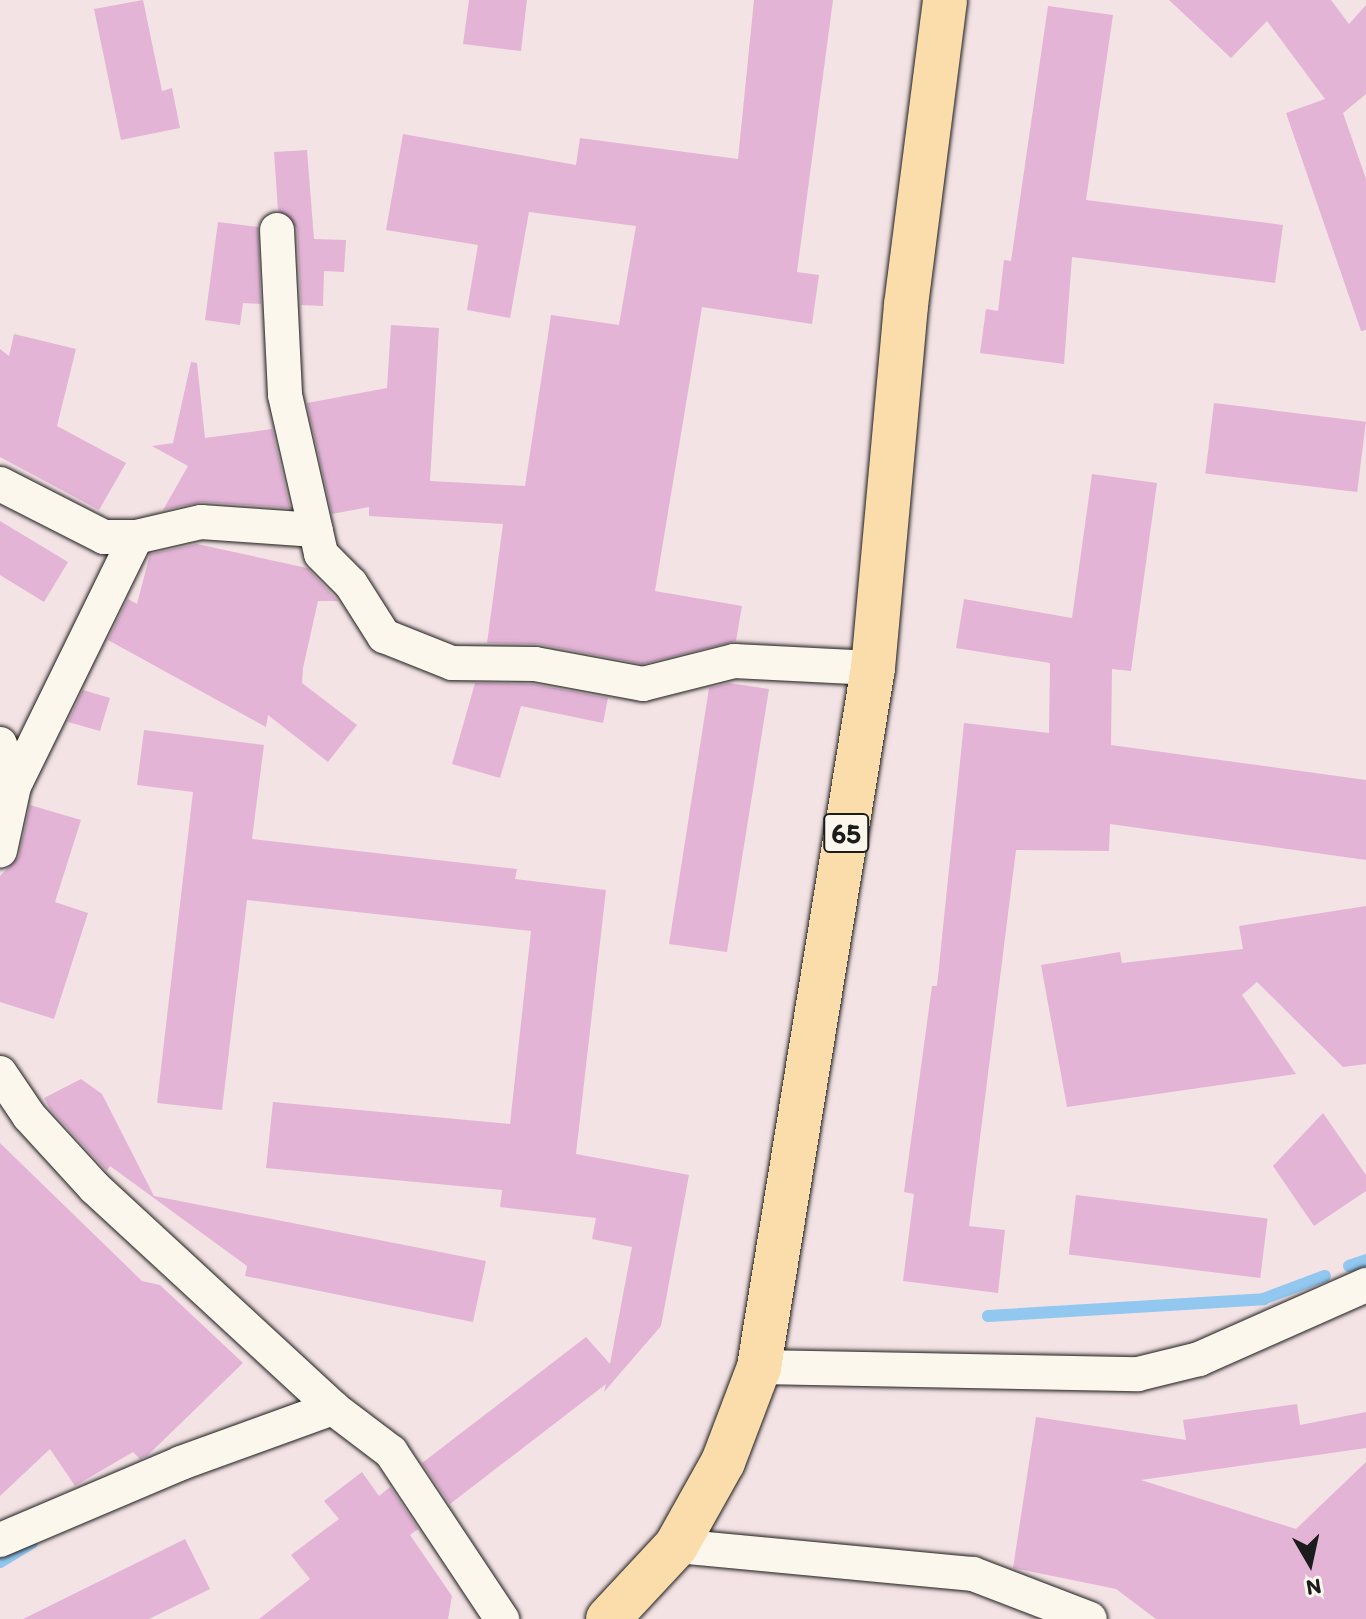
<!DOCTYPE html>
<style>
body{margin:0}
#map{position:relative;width:1366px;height:1619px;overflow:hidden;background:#f4e3e5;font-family:Itim,sans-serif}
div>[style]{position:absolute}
.stream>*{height:12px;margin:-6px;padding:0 6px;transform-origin:6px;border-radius:6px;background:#92c7f0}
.building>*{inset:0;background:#e3b4d6;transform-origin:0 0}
.roads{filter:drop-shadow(0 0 2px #1c1c1c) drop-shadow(0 0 2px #1c1c1c)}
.street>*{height:34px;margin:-17px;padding:0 17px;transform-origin:17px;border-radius:17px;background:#fbf7ec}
.primary>*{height:44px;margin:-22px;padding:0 22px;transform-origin:22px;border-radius:22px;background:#fbddab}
span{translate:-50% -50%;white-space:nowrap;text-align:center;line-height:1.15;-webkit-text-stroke:6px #fbf7ec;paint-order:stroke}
.shield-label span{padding:2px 6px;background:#fbf7ec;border:2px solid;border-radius:6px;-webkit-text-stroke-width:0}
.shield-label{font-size:28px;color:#1c1c1c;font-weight:700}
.north{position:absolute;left:1270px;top:1523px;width:80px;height:80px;-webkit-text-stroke:6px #fbf7ec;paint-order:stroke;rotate:171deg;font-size:22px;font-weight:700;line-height:32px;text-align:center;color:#1c1c1c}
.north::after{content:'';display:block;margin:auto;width:28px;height:36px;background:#1c1c1c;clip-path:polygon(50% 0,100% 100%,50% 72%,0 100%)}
</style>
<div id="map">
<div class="stream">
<div style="left:1349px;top:1266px;width:18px;rotate:-19deg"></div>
<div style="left:988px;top:1316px;width:276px;rotate:-3.5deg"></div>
<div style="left:1263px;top:1299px;width:66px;rotate:-20.4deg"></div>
<div style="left:0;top:1562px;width:37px;rotate:-31deg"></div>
</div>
<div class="building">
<div style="clip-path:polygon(143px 0,162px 91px,172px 88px,180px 128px,121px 140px,94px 9px)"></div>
<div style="clip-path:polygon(469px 0,527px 0,521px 51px,463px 44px)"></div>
<div style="clip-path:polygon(754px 0,833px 0,797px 272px,819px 275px,812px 324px,702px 307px,655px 591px,742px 606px,736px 641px,642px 664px,538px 644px,487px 643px,503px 524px,369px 516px,369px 507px,332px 514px,307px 403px,387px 388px,391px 325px,439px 328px,430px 481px,525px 486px,551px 315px,619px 325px,636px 226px,529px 212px,510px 318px,467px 310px,478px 245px,386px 230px,403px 134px,576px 165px,580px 138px,738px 159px)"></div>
<div style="clip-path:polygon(1169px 0,1331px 0,1349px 24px,1366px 5px,1366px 94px,1343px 113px,1366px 179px,1366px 330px,1361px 331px,1286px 113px,1325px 99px,1267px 21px,1231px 58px)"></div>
<div style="clip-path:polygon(1048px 6px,1113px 15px,1086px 200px,1283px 225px,1275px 283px,1072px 257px,1064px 364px,980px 353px,986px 309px,998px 311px,1004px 260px,1011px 261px)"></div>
<div style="clip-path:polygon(307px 150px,314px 239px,346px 240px,344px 272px,324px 271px,323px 306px,301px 305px,297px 228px,278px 210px,274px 152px)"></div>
<div style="clip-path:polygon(218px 222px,258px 227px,261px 304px,243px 303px,240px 325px,205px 320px)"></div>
<div style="clip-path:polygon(14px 334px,76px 349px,57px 426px,126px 463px,99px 510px,0 457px,0 349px,9px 356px)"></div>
<div style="clip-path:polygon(191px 362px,197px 363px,205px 438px,272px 429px,290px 508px,202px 502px,163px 510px,188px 466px,152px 446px,173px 443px)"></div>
<div style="left:1214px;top:403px;width:153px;height:71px;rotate:7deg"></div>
<div style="clip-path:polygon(1092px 474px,1157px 483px,1131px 671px,1112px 669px,1111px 745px,1366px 780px,1366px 860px,1110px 824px,1109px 851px,1016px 850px,969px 1226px,1005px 1230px,998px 1293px,903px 1281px,914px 1194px,904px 1192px,932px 986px,937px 986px,964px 723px,1049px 733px,1050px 663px,956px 648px,964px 599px,1072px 618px)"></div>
<div style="clip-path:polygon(0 521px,68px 562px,44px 602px,0 575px)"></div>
<div style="clip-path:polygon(197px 544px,307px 568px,338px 601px,318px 601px,303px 668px,302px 683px,357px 725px,328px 762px,268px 715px,266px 727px,108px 640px,128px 599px,137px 604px,150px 554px)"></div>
<div style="clip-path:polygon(475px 683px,533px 684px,608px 698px,603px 723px,521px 706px,500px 778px,452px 764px)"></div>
<div style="clip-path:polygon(729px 683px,769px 689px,727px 952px,669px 944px,709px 688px)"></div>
<div style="clip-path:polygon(83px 690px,110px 698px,100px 731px,68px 722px)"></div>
<div style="clip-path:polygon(144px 730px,264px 745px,252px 839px,517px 869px,515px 879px,606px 890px,576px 1154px,689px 1175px,661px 1326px,604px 1392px,606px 1384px,450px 1504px,422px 1463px,586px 1337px,610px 1364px,632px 1247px,592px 1239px,596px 1218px,500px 1207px,502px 1190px,266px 1168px,273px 1102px,510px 1124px,531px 931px,247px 900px,222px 1110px,157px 1103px,193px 792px,137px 785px)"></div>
<div style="clip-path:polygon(30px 805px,81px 820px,55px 902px,88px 913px,54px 1019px,0 1002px,0 876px,19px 856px)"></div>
<div style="clip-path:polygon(1366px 906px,1366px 1064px,1343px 1067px,1257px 982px,1242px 995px,1296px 1074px,1067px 1107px,1041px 965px,1120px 952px,1122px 963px,1243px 949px,1239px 926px)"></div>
<div style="clip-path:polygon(81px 1079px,102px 1094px,154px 1196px,486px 1261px,473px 1322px,245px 1276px,247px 1266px,110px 1166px,107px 1171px,50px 1109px,44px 1098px)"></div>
<div style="clip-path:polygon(1323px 1113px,1366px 1175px,1366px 1191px,1314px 1226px,1273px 1166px)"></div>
<div style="clip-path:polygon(0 1143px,142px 1281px,160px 1285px,243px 1363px,148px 1455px,140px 1459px,133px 1452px,75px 1486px,50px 1449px,0 1496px)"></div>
<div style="left:1076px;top:1195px;width:193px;height:60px;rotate:7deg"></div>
<div style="clip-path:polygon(1297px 1404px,1300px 1425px,1366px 1412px,1366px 1448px,1141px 1480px,1296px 1529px,1366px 1462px,1366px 1619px,1156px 1619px,1116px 1589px,1013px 1568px,1036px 1417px,1186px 1440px,1183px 1420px)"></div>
<div style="clip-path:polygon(362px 1472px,379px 1496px,390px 1487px,418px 1529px,410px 1535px,452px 1596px,448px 1619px,259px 1619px,310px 1579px,291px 1555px,339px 1519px,324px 1501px)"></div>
<div style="clip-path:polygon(185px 1539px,210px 1589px,149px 1619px,23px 1619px)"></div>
</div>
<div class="roads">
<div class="street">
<div style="left:277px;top:230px;width:165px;rotate:87.2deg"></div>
<div style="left:285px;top:395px;width:163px;rotate:77.2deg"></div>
<div style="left:321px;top:554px;width:42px;rotate:45deg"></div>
<div style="left:351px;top:584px;width:62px;rotate:57.6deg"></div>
<div style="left:384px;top:636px;width:73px;rotate:21.7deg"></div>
<div style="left:452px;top:663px;width:83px;rotate:0.7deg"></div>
<div style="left:535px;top:664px;width:110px;rotate:10.5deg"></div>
<div style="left:643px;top:684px;width:94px;rotate:-14.2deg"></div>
<div style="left:734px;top:661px;width:139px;rotate:2.9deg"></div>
<div style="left:0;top:484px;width:117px;rotate:27deg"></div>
<div style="left:104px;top:537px;width:32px"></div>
<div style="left:0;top:744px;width:44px;rotate:71.6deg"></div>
<div style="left:14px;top:786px;width:66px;rotate:102.2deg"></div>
<div style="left:14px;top:786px;width:277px;rotate:-63.9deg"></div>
<div style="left:136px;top:537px;width:67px;rotate:-13deg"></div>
<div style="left:201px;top:522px;width:115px;rotate:4deg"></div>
<div style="left:0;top:1073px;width:52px;rotate:56deg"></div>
<div style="left:29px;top:1116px;width:98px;rotate:47.5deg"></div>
<div style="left:95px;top:1188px;width:324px;rotate:42.7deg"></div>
<div style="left:333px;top:1408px;width:73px;rotate:37.2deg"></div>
<div style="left:391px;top:1452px;width:201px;rotate:56.4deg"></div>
<div style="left:759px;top:1367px;width:379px;rotate:1.1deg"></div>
<div style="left:1138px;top:1374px;width:63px;rotate:-13.8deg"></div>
<div style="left:1199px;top:1359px;width:183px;rotate:-23.9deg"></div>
<div style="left:0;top:1540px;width:197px;rotate:-23deg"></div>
<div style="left:181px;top:1463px;width:162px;rotate:-19.9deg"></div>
<div style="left:676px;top:1546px;width:298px;rotate:5.4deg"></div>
<div style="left:973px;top:1574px;width:125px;rotate:21deg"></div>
</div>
<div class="primary">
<div style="left:608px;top:1619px;width:100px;rotate:-47deg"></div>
<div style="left:676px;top:1546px;width:96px;rotate:-60.8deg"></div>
<div style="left:723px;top:1462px;width:102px;rotate:-69.2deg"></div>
<div style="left:759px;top:1367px;width:708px;rotate:-80.74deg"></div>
<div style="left:873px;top:668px;width:364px;rotate:-84.8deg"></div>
<div style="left:906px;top:305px;width:307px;rotate:-82.7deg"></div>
</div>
</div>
<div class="shield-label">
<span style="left:846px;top:833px">65</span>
</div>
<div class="north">N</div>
</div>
